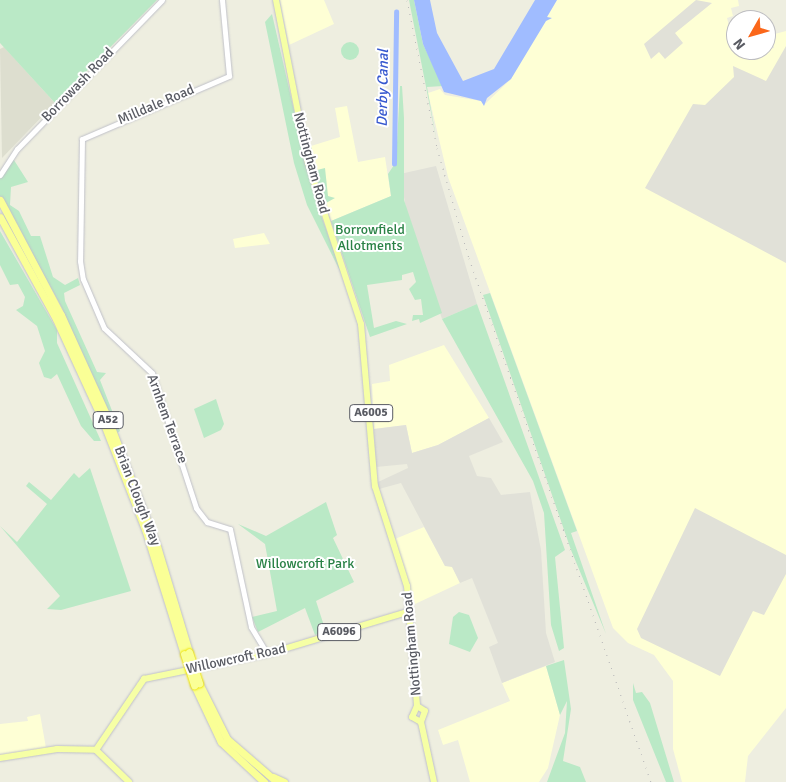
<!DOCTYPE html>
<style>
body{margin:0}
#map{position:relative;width:786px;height:782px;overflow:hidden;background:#eeeee0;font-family:Signika,sans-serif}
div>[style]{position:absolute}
.commercial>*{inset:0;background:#feffd5}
.industrial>*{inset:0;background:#e1e1d8}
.education>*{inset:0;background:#dddecf}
.green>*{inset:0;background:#bae9c6}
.round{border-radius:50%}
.water>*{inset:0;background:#a0bcff}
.canal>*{height:4.5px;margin:-2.25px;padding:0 2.25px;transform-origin:2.25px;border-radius:2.25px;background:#a0bcff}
.roads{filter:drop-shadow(0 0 1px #c0c1c9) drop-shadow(0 0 1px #c0c1c9)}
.tertiary>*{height:5px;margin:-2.5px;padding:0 2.5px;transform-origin:2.5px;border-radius:2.5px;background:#fff}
.primary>*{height:6px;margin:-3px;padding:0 3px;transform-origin:3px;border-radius:3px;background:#f6ffa5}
.trunk>*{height:7px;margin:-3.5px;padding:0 3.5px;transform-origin:3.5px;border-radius:3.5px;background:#faff96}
.rail>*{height:1px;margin-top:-0.5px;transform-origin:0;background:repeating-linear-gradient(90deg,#b7b7b8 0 1px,transparent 0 7px)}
.bridges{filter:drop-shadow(0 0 1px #efe400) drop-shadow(0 0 1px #efe400)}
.trunk-bridge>*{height:7px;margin:-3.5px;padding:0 3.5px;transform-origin:3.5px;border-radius:3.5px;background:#faff96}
span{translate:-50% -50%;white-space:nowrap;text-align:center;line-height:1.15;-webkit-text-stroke:4px #fff;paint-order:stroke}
.shield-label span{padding:1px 4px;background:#fff;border:1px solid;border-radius:4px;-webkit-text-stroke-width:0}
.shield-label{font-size:12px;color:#595b63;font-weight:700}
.street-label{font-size:14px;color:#595b63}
.park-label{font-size:14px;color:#2a8246}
.water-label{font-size:15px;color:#3658cf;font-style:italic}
.north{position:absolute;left:726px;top:10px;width:50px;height:50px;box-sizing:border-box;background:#fff;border:1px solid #bdbdc1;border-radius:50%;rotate:232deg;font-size:14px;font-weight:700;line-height:20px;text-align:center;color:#595b63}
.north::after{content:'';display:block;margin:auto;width:18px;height:22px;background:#fb671a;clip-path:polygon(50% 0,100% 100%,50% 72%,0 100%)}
</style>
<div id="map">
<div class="commercial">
<div style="clip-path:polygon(280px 0,324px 0,334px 24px,289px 45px)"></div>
<div style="clip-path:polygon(557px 0,738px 0,739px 6px,731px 8px,733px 16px,727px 18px,737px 56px,774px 48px,771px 35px,786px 31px,786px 708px,748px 756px,745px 782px,682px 782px,673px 749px,673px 681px,654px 655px,628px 643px,613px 628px,448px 177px,428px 93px,440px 89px,445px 95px,481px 101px,484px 105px,511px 79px)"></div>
<div style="clip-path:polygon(347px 106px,358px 162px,385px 157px,391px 196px,331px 221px,311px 146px,340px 137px,335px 108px)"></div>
<div style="clip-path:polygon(264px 233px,270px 244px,235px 248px,233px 239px)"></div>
<div style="clip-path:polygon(444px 345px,489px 418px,438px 445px,412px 453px,406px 425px,374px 429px,372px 384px,390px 381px,389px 365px)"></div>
<div style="clip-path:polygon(424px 527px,445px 566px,452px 566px,460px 583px,415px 604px,395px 539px)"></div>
<div style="clip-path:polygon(546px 666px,560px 715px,548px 768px,539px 782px,470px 782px,458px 740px,443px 745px,438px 730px,510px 701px,502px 683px)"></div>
<div style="clip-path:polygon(40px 714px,46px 748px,0 756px,0 724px,28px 721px,27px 717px)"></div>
</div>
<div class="industrial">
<div style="clip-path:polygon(696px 0,712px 3px,675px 33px,683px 43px,665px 59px,659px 52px,651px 59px,644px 44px)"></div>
<div style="clip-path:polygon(786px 46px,786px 263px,645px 188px,693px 104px,705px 105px,734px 77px,733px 66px,766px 81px)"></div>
<div style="clip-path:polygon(436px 166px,477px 304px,442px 319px,406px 209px,400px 174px)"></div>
<div style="clip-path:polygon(489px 418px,503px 442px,469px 456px,477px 476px,491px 478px,501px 495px,530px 492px,541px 550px,546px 633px,555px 662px,502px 683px,489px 647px,498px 643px,472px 578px,460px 583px,452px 567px,445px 566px,401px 483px,379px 489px,378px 482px,408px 468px,407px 464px,376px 467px,374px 429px,406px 425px,412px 453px,438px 445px)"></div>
<div style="clip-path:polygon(695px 508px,786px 555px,786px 574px,764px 615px,753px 611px,720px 676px,641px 638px,637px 629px)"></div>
</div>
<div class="education">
<div style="clip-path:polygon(4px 47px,55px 103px,2px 158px,0 49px)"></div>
</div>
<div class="green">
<div style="clip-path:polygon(0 0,157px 0,55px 103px,0 43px)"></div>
<div style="clip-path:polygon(409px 0,414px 0,423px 44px,443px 86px,427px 87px,437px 143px)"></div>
<div style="clip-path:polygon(272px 14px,313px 193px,344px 279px,307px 205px,294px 163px,265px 22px)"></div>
<div class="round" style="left:341px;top:42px;width:18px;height:18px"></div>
<div style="clip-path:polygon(400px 86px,402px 86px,404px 118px,404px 200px,442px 313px,420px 323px,419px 319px,412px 321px,413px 315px,423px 315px,421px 299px,415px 300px,409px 289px,416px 282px,413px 272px,402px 275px,402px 280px,367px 285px,374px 328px,396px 321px,407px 324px,370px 337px,331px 221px,391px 196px,388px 174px,396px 162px)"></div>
<div style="clip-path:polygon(311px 146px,317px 170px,325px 168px,328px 196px,335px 198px,326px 203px,313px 170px)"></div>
<div style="clip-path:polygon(12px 157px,28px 182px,11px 187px,10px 205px,19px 211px,31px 236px,40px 236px,53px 277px,65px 285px,78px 278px,80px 285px,64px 293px,65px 301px,97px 372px,106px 373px,100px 380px,120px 431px,116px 434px,62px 308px,0 196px,0 178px)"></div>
<div style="clip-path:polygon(0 231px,57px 330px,57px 343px,101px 441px,94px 441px,81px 426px,57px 374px,51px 379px,44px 377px,39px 363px,45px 351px,37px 326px,16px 310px,23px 306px,25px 297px,18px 284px,10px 285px,0 265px)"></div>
<div style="clip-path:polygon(490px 293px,577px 531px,571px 533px,606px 634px,571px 550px,491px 318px,483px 295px)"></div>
<div style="clip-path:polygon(477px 304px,565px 550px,555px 557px,564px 648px,559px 651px,551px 625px,544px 513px,533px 481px,442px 319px)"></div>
<div style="clip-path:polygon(216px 399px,224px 424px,221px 430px,204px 438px,194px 409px)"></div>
<div style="clip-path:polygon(90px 468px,131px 591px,61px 610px,47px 609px,60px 596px,0 526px,17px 542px,47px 504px,26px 486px,29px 482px,51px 500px,74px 473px,79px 478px)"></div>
<div style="clip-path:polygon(326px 502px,337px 535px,333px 538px,354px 582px,316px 601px,326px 632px,315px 635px,305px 608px,258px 632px,252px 617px,277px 611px,265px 544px,238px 524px,266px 536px)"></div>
<div style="clip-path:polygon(459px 612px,469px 615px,478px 638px,470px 652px,449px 644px,453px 617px)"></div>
<div style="clip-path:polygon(564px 660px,571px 709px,563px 761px,580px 767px,586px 782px,547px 782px,565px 733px,567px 701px,560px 715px,546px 666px)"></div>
<div style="clip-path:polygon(633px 683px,636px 693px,642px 692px,650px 703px,674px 782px,666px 782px,633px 700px)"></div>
</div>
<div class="water">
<div style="clip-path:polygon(414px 0,430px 0,437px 33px,463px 81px,494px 69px,535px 0,557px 0,547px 17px,552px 18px,546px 21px,511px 79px,487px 98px,484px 106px,481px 101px,444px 92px,423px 44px)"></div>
</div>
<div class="canal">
<div style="left:394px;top:164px;width:152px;rotate:-89.2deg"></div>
</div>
<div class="roads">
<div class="tertiary">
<div style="left:222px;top:0;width:76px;rotate:84.7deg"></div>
<div style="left:229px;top:76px;width:160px;rotate:156.8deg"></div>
<div style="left:82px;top:139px;width:122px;rotate:90.9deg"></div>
<div style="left:80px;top:261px;width:18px;rotate:81deg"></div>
<div style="left:83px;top:279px;width:53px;rotate:66.8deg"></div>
<div style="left:104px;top:328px;width:66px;rotate:43.2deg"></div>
<div style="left:152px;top:373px;width:142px;rotate:71.9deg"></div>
<div style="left:196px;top:508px;width:18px;rotate:52deg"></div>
<div style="left:207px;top:522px;width:24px;rotate:17deg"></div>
<div style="left:230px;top:529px;width:100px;rotate:77.9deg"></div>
<div style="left:251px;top:627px;width:31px;rotate:59deg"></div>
<div style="left:0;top:175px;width:31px;rotate:-57deg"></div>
<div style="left:17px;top:149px;width:208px;rotate:-45.8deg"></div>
</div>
<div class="primary">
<div style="left:276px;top:0;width:166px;rotate:78.9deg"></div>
<div style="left:308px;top:163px;width:169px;rotate:71.8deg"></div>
<div style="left:361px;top:324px;width:163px;rotate:85.1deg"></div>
<div style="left:375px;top:486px;width:105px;rotate:72.3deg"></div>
<div style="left:407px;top:586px;width:120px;rotate:85.2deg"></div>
<div style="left:417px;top:706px;width:9px;rotate:32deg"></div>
<div style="left:425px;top:711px;width:12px;rotate:110deg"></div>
<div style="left:417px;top:706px;width:12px;rotate:114deg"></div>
<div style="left:412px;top:717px;width:10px;rotate:29deg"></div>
<div style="left:421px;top:722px;width:61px;rotate:77.8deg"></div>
<div style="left:96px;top:750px;width:86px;rotate:-55.9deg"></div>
<div style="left:144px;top:679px;width:126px;rotate:-11.5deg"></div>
<div style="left:267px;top:654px;width:149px;rotate:-16.7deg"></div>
<div style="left:0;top:758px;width:58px;rotate:-9deg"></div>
<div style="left:57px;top:749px;width:39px;rotate:1deg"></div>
<div style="left:96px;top:750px;width:46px;rotate:44.1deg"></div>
</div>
<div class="trunk">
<div style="left:0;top:200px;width:130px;rotate:62.1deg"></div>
<div style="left:61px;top:315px;width:109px;rotate:65.6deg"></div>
<div style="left:106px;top:414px;width:142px;rotate:68.9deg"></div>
<div style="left:157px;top:546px;width:111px;rotate:73.2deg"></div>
<div style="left:0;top:217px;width:116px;rotate:61.2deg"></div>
<div style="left:56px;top:319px;width:110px;rotate:65.3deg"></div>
<div style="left:102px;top:419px;width:121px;rotate:68.7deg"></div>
<div style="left:146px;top:532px;width:128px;rotate:72.7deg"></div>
<div style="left:199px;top:683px;width:63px;rotate:63.4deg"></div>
<div style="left:227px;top:739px;width:66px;rotate:40.7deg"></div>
<div style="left:194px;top:685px;width:63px;rotate:64.7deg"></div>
<div style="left:221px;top:742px;width:59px;rotate:42.9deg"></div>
<div style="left:273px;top:777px;width:12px;rotate:24deg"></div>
</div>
</div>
<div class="rail">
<div style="left:407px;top:0;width:151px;rotate:78.5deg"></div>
<div style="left:437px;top:148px;width:115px;rotate:73.8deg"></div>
<div style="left:469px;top:258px;width:555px;rotate:70.85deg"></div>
</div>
<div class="bridges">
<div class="trunk-bridge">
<div style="left:189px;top:652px;width:33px;rotate:72deg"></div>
<div style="left:184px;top:654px;width:33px;rotate:72deg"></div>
</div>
</div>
<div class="shield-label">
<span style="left:371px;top:413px">A6005</span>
<span style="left:108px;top:420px">A52</span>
<span style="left:339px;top:632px">A6096</span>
</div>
<div class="street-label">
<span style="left:78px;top:85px;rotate:-46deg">Borrowash Road</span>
<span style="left:156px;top:105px;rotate:-23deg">Milldale Road</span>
<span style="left:311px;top:163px;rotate:75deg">Nottingham Road</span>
<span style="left:167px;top:419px;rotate:70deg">Arnhem Terrace</span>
<span style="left:137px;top:496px;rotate:69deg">Brian Clough Way</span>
<span style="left:412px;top:644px;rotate:-95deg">Nottingham Road</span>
<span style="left:236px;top:659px;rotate:-12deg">Willowcroft Road</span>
</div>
<div class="park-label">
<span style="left:370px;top:238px">Borrowfield<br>Allotments</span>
<span style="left:305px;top:564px">Willowcroft Park</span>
</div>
<div class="water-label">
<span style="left:383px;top:88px;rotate:-89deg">Derby Canal</span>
</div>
<div class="north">N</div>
</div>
